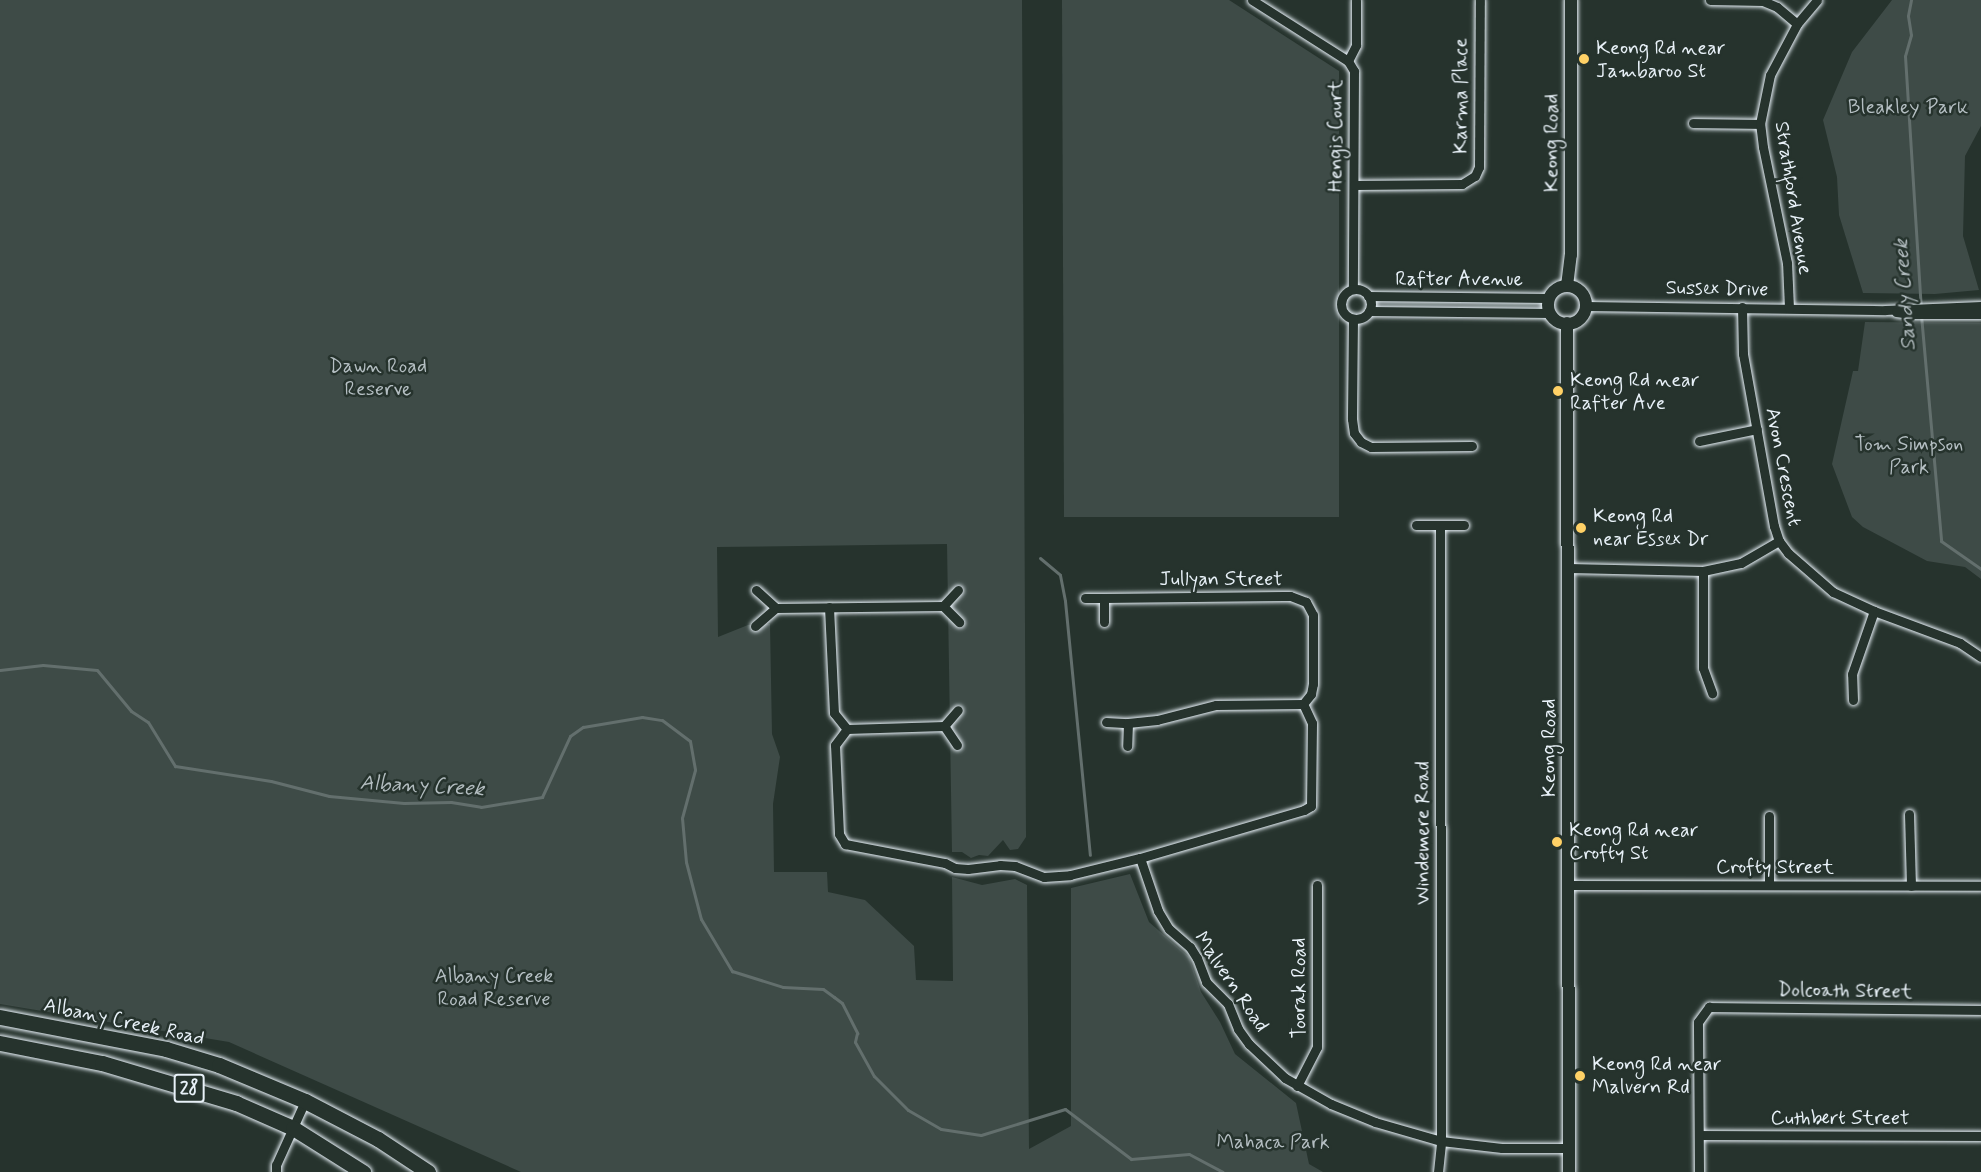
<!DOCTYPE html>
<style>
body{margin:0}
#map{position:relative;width:1981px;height:1172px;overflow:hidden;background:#26332d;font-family:Mynerve,sans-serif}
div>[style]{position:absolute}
.green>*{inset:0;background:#3e4b47}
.stream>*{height:3px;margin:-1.5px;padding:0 1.5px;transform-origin:1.5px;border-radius:1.5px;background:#636f6d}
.roads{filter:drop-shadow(0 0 2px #e8f1f8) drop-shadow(0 0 2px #e8f1f8)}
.minor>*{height:9px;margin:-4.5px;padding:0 4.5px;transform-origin:4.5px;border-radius:4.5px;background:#26332d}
.minor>.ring{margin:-4.5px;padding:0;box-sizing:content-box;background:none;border:9px solid #26332d;border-radius:50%}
.tertiary>*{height:12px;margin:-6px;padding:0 6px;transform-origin:6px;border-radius:6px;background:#26332d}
.tertiary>.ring{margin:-6px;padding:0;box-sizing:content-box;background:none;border:12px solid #26332d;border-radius:50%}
.primary>*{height:15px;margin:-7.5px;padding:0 7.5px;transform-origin:7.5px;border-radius:7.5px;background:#26332d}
.dots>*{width:16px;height:16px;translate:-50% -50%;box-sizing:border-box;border:3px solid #26332d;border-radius:50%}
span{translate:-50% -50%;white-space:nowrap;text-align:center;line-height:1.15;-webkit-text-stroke:5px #26332d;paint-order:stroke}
.shield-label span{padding:2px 4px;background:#26332d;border:2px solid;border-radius:4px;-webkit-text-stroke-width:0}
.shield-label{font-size:18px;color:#e8f1f8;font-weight:700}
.poi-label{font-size:20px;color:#e8f1f8}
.left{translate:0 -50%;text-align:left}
.street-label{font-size:20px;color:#e8f1f8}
.park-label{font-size:20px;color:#b5bfc3}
.water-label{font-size:21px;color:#b3bdc0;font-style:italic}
</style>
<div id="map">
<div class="green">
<div style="clip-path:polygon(0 0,1022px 0,1026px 837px,1018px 849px,1010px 850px,1003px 840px,988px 856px,979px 855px,971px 858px,962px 852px,952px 852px,947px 544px,717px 547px,718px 637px,748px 625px,770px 624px,772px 734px,780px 757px,773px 804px,774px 872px,827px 872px,828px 892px,865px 900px,914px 946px,916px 980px,953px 981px,952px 877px,982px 885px,1015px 879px,1027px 885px,1029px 1149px,1071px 1126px,1071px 888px,1130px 874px,1149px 922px,1189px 957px,1201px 992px,1220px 1022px,1235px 1054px,1296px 1103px,1309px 1164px,1323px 1172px,521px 1172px,229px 1042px,0 1004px)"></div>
<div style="clip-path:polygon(1062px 0,1229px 0,1339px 71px,1339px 517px,1064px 517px)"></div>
<div style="clip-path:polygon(1892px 0,1981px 0,1981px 126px,1965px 156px,1963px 236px,1979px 290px,1935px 294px,1863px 293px,1839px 215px,1837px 177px,1823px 120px,1852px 52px)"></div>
<div style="clip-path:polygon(1865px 322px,1981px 323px,1981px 579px,1965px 567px,1927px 561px,1863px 527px,1852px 517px,1832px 464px,1853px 371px,1858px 371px)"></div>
</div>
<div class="stream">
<div style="left:1911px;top:0;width:16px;rotate:101deg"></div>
<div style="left:1908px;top:16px;width:19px;rotate:81deg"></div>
<div style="left:1911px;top:35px;width:22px;rotate:106deg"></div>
<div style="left:1905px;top:56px;width:253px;rotate:86.4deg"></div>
<div style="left:1921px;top:315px;width:227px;rotate:84.9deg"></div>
<div style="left:1941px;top:541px;width:49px;rotate:35deg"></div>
<div style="left:1040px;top:558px;width:26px;rotate:40deg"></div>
<div style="left:1060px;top:575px;width:26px;rotate:79deg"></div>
<div style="left:1065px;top:601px;width:255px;rotate:84.4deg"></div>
<div style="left:0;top:670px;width:43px;rotate:-6.6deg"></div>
<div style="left:43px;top:665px;width:54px;rotate:5.3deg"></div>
<div style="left:97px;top:670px;width:53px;rotate:50.3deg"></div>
<div style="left:131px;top:711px;width:20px;rotate:33deg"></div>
<div style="left:148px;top:722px;width:52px;rotate:58.5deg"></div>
<div style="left:175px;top:766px;width:97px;rotate:8.9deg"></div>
<div style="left:271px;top:781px;width:60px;rotate:14.5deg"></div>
<div style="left:329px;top:796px;width:75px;rotate:5.3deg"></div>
<div style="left:404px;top:803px;width:47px;rotate:-1.2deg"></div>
<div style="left:451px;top:802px;width:30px;rotate:9deg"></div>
<div style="left:481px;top:807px;width:62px;rotate:-9.3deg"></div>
<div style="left:542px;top:797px;width:67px;rotate:-65.3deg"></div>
<div style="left:570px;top:736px;width:16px;rotate:-35deg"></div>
<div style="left:583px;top:727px;width:60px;rotate:-9.6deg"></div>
<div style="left:642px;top:717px;width:20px;rotate:9deg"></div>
<div style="left:662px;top:720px;width:35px;rotate:37deg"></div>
<div style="left:690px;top:741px;width:29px;rotate:80deg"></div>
<div style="left:695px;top:770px;width:50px;rotate:105.2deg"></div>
<div style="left:682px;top:818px;width:44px;rotate:84.8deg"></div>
<div style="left:686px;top:862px;width:59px;rotate:75.3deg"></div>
<div style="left:701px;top:919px;width:61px;rotate:59.2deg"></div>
<div style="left:732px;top:971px;width:53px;rotate:17.4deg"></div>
<div style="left:783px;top:987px;width:40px;rotate:2.9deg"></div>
<div style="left:823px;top:989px;width:14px;rotate:36deg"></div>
<div style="left:834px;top:997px;width:10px;rotate:37deg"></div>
<div style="left:842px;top:1003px;width:34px;rotate:63deg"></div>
<div style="left:857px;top:1033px;width:9px;rotate:103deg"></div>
<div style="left:855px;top:1042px;width:39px;rotate:61deg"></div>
<div style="left:874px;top:1076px;width:48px;rotate:45deg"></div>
<div style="left:908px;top:1110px;width:38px;rotate:30deg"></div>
<div style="left:941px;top:1129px;width:40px;rotate:8.5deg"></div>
<div style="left:981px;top:1135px;width:88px;rotate:-17.2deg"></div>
<div style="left:1065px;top:1109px;width:83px;rotate:37.1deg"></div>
<div style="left:1131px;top:1159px;width:58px;rotate:-4.9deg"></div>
<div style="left:1189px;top:1154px;width:38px;rotate:28deg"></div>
</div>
<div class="roads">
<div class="minor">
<div style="left:1252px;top:0;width:114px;rotate:32.4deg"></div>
<div style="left:1348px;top:61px;width:12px;rotate:59deg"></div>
<div style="left:1354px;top:71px;width:218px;rotate:90.3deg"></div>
<div style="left:1710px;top:0;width:53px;rotate:1.1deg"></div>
<div style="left:1763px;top:1px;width:15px;rotate:23deg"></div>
<div style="left:1777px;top:7px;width:26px;rotate:40deg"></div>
<div style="left:1348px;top:61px;width:18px;rotate:-63deg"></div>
<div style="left:1356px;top:45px;width:45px;rotate:-90deg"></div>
<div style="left:1693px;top:123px;width:67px;rotate:0.9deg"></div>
<div style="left:1354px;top:185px;width:108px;rotate:-0.5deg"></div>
<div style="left:1462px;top:184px;width:15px;rotate:-32deg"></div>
<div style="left:1475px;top:176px;width:10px;rotate:-66deg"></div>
<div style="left:1479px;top:167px;width:167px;rotate:-89.7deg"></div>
<div class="ring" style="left:1341px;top:289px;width:21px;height:21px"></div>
<div style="left:1368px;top:296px;width:181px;rotate:0.6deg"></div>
<div style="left:1585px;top:306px;width:300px;rotate:0.8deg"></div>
<div style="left:1885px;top:310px;width:96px;rotate:-2.4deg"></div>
<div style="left:1742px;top:307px;width:47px;rotate:88.8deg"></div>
<div style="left:1743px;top:354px;width:175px;rotate:79.8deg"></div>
<div style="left:1774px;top:526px;width:16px;rotate:72deg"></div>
<div style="left:1779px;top:541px;width:15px;rotate:53deg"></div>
<div style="left:1788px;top:553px;width:60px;rotate:40.9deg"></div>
<div style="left:1833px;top:592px;width:45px;rotate:24.9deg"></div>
<div style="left:1874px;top:611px;width:92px;rotate:20.4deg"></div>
<div style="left:1960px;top:643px;width:25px;rotate:34deg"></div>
<div style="left:1789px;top:308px;width:45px;rotate:-92.5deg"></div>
<div style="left:1787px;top:263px;width:118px;rotate:-101.7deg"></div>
<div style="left:1763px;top:147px;width:23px;rotate:-97deg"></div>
<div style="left:1760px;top:124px;width:50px;rotate:-78.5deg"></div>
<div style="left:1770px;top:75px;width:58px;rotate:-62.1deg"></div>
<div style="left:1797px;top:24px;width:31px;rotate:-50deg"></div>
<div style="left:1369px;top:311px;width:181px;rotate:0.6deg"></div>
<div style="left:1896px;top:312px;width:15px;rotate:8deg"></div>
<div style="left:1911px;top:314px;width:70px"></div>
<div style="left:1353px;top:319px;width:100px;rotate:90.6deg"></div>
<div style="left:1352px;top:419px;width:14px;rotate:82deg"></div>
<div style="left:1354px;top:433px;width:11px;rotate:52deg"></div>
<div style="left:1361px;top:442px;width:11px;rotate:27deg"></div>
<div style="left:1371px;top:447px;width:101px;rotate:-0.6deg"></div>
<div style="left:1699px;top:441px;width:59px;rotate:-11.7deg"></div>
<div style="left:1416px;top:525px;width:48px"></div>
<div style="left:1569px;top:568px;width:134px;rotate:1.3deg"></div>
<div style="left:1703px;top:571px;width:39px;rotate:-12deg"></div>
<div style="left:1741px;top:563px;width:44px;rotate:-30.1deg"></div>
<div style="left:1703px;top:571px;width:97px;rotate:90deg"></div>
<div style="left:1703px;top:668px;width:27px;rotate:70deg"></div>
<div style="left:958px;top:590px;width:22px;rotate:133deg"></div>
<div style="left:943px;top:606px;width:23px;rotate:45deg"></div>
<div style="left:1085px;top:598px;width:19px"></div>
<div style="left:1104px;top:598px;width:24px;rotate:90deg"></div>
<div style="left:829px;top:607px;width:106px;rotate:87.3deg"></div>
<div style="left:834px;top:713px;width:21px;rotate:51deg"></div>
<div style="left:847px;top:729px;width:20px;rotate:127deg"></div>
<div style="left:835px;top:745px;width:89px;rotate:87.4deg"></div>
<div style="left:839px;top:834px;width:12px;rotate:59deg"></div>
<div style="left:845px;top:844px;width:102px;rotate:10.8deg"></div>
<div style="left:945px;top:863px;width:11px;rotate:27deg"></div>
<div style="left:955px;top:868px;width:13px;rotate:4deg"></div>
<div style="left:968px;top:869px;width:32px;rotate:-7deg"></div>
<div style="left:1000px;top:865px;width:15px;rotate:4deg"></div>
<div style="left:1015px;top:866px;width:31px;rotate:21deg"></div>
<div style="left:1044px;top:877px;width:26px;rotate:-4deg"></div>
<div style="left:1070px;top:875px;width:72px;rotate:-13.7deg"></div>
<div style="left:1140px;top:858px;width:171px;rotate:-16.3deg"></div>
<div style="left:1304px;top:810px;width:8px;rotate:-30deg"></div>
<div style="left:1311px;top:806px;width:83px;rotate:-89.3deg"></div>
<div style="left:1312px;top:723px;width:21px;rotate:-115deg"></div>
<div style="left:1303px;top:704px;width:13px;rotate:-51deg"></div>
<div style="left:1311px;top:694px;width:10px;rotate:-79deg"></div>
<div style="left:1313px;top:684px;width:69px;rotate:-90deg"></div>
<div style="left:1313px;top:615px;width:15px;rotate:-118deg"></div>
<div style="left:1306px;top:602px;width:17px;rotate:-159deg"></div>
<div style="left:1290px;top:596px;width:186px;rotate:179.4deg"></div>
<div style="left:776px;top:608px;width:167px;rotate:-0.7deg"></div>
<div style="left:755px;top:626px;width:28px;rotate:-41deg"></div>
<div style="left:776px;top:608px;width:27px;rotate:-138deg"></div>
<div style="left:1853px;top:700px;width:26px;rotate:-92deg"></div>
<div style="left:1852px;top:674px;width:67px;rotate:-70.8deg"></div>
<div style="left:1106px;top:722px;width:22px;rotate:3deg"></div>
<div style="left:1128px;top:723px;width:23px;rotate:92deg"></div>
<div style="left:1128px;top:723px;width:29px;rotate:-6deg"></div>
<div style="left:1157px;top:720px;width:61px;rotate:-14.3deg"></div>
<div style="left:1216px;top:705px;width:87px;rotate:-0.7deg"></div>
<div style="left:847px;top:729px;width:97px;rotate:-1.8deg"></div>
<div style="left:957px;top:745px;width:23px;rotate:-124deg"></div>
<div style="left:944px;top:726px;width:21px;rotate:-49deg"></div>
<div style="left:1909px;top:814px;width:72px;rotate:88.4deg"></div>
<div style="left:1769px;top:816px;width:69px;rotate:90deg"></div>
<div style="left:1140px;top:858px;width:56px;rotate:71.2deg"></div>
<div style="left:1158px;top:911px;width:21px;rotate:59deg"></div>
<div style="left:1169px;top:929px;width:28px;rotate:41deg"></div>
<div style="left:1190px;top:947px;width:13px;rotate:58deg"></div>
<div style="left:1197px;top:958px;width:26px;rotate:69deg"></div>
<div style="left:1206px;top:982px;width:31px;rotate:45deg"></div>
<div style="left:1228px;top:1004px;width:27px;rotate:68deg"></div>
<div style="left:1238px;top:1029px;width:19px;rotate:54deg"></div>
<div style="left:1249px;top:1044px;width:50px;rotate:43.4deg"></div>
<div style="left:1285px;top:1078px;width:53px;rotate:29.5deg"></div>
<div style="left:1331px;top:1104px;width:48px;rotate:22.2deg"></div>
<div style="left:1375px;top:1122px;width:69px;rotate:16.1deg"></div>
<div style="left:1441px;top:1141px;width:61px;rotate:6.5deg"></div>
<div style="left:1502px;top:1148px;width:66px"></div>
<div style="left:1569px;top:885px;width:412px;rotate:0.1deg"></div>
<div style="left:1297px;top:1086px;width:44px;rotate:-62.9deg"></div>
<div style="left:1317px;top:1047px;width:162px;rotate:-90deg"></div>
<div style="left:1699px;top:1135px;width:282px;rotate:0.2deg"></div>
<div style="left:276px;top:1172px;width:7px;rotate:-90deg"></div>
<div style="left:276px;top:1165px;width:70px;rotate:-65.6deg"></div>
<div style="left:1438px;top:1172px;width:31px;rotate:-84deg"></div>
<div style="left:1441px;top:1141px;width:616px;rotate:-90.09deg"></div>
<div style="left:1699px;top:1172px;width:150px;rotate:-90.4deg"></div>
<div style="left:1698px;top:1022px;width:19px;rotate:-54deg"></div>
<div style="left:1709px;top:1007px;width:272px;rotate:0.6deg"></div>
</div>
<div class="tertiary">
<div style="left:1567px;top:286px;width:31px;rotate:-83deg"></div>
<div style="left:1571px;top:255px;width:255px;rotate:-90deg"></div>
<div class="ring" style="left:1548px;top:286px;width:26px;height:26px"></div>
<div style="left:1567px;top:323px;width:849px;rotate:89.87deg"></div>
</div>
<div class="primary">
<div style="left:0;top:1017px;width:169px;rotate:10.9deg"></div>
<div style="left:166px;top:1049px;width:55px;rotate:16.8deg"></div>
<div style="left:219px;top:1065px;width:93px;rotate:22.7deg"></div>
<div style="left:305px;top:1101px;width:82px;rotate:27.5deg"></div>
<div style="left:378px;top:1139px;width:60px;rotate:33.4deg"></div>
<div style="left:0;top:1043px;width:104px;rotate:11.1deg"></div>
<div style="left:102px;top:1063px;width:140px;rotate:16.6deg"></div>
<div style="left:236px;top:1103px;width:62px;rotate:23.7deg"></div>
<div style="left:293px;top:1128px;width:83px;rotate:32.2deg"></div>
</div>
</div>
<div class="dots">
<div style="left:1584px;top:59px;background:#ffd166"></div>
<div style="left:1558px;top:391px;background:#ffd166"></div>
<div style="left:1581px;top:528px;background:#ffd166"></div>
<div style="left:1557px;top:842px;background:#ffd166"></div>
<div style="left:1580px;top:1076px;background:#ffd166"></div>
</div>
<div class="shield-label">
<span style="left:189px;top:1088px">28</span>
</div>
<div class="poi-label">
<span class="left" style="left:1596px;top:60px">Keong Rd near<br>Jambaroo St</span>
<span class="left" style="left:1570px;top:392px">Keong Rd near<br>Rafter Ave</span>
<span class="left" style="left:1593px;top:528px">Keong Rd<br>near Essex Dr</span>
<span class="left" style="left:1569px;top:842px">Keong Rd near<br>Crofty St</span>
<span class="left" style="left:1592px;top:1076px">Keong Rd near<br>Malvern Rd</span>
</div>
<div class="street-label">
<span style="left:1461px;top:96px;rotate:-90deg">Karma Place</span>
<span style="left:1336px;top:136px;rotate:-90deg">Hengis Court</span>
<span style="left:1552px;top:143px;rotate:-90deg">Keong Road</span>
<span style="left:1793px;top:198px;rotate:81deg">Strathford Avenue</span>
<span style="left:1459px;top:279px">Rafter Avenue</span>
<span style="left:1717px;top:289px;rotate:1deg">Sussex Drive</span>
<span style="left:1783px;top:467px;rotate:79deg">Avon Crescent</span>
<span style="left:1221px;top:579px">Jullyan Street</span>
<span style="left:1549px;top:748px;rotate:-90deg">Keong Road</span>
<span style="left:1423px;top:833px;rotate:-90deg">Windemere Road</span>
<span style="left:1775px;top:867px">Crofty Street</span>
<span style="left:1231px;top:982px;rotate:56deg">Malvern Road</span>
<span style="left:1299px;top:988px;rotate:-90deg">Toorak Road</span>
<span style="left:1845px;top:991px;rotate:1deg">Dolcoath Street</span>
<span style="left:124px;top:1022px;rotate:12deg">Albany Creek Road</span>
<span style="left:1840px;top:1118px">Cuthbert Street</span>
</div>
<div class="park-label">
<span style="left:1908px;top:107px">Bleakley Park</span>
<span style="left:378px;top:378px">Dawn Road<br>Reserve</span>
<span style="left:1909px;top:456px">Tom Simpson<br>Park</span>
<span style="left:494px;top:988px">Albany Creek<br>Road Reserve</span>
<span style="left:1273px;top:1142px">Mahaca Park</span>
</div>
<div class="water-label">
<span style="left:1905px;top:295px;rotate:-94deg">Sandy Creek</span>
<span style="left:422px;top:786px;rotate:3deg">Albany Creek</span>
</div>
</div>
